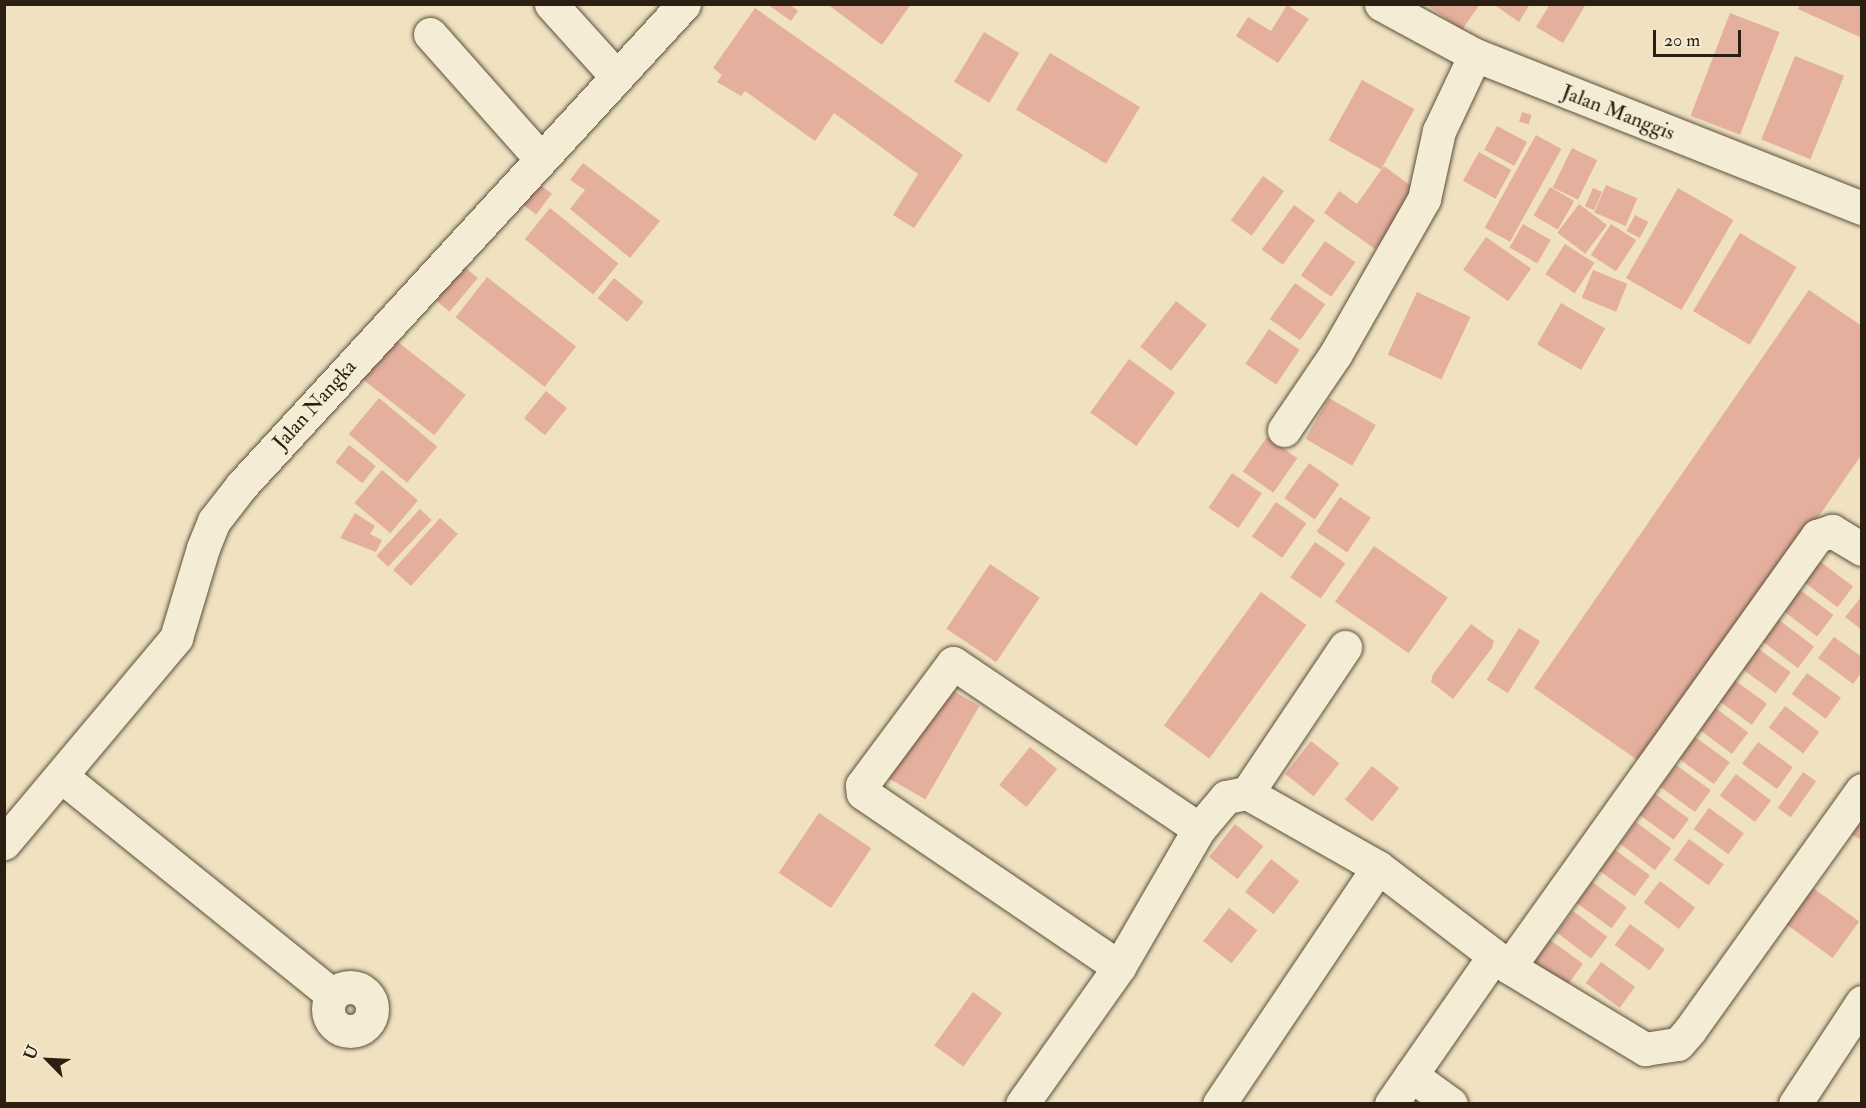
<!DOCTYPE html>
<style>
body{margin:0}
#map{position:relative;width:1866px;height:1108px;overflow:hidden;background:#f0e2c0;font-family:"IM FELL Double Pica",serif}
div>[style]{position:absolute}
.building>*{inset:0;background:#e4af9c;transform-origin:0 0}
.roads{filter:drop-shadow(0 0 2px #5c503e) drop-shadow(0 0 2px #5c503e)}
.minor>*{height:33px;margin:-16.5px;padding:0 16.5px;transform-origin:16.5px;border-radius:16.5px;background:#f5ecd6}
.minor>.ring{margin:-16.5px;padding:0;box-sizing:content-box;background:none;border:33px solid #f5ecd6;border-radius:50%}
span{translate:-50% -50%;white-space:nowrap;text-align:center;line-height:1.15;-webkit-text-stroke:4.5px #f5ecd6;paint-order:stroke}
.street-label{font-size:21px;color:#2b1f12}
.frame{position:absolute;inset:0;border:6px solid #2b1f12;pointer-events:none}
.north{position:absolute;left:18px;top:1030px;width:60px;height:60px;-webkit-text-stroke:4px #f5ecd6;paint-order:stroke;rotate:294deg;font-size:16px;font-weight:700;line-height:24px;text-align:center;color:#2b1f12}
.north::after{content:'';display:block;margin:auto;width:21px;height:27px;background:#2b1f12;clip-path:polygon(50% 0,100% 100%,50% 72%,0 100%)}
.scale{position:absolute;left:1653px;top:30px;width:88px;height:27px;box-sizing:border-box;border:3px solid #2b1f12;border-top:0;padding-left:8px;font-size:18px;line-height:21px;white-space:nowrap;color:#2b1f12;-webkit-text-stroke:4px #f5ecd6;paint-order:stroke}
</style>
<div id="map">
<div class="building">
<div style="clip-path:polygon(767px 4px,789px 4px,798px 11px,791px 21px)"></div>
<div style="clip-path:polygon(827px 4px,911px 4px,882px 45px)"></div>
<div style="clip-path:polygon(1426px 4px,1480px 4px,1462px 30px)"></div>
<div style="clip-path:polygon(1493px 4px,1530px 4px,1519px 22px)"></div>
<div style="clip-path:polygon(1550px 4px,1586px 4px,1563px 43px,1536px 27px)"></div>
<div style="clip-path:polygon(1800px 4px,1862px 4px,1862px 38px,1798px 9px)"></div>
<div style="clip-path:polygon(1287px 5px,1309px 19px,1278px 63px,1236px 36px,1248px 17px,1271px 31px)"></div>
<div style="clip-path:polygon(755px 8px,963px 155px,914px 228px,893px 215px,918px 174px,834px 113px,815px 141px,745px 91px,741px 96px,717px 82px,722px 75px,713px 68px)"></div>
<div style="left:1730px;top:13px;width:53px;height:110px;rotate:21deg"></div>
<div style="left:984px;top:32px;width:41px;height:58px;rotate:31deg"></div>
<div style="left:1050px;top:53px;width:105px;height:66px;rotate:31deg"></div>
<div style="left:1795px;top:56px;width:53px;height:90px;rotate:22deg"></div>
<div style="left:1362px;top:80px;width:60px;height:69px;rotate:29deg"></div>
<div style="left:1522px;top:112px;width:10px;height:10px;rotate:17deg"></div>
<div style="left:1497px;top:126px;width:34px;height:27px;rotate:28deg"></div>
<div style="left:1536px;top:135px;width:29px;height:106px;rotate:29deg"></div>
<div style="left:1572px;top:148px;width:28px;height:44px;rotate:26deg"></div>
<div style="left:1479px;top:152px;width:37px;height:33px;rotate:29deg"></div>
<div style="clip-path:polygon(583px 163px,660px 221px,630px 258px,570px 209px,585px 190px,570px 180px)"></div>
<div style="clip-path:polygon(1384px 166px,1418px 191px,1375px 249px,1324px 213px,1339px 191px,1357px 204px)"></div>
<div style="left:1263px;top:176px;width:26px;height:55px;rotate:36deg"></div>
<div style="left:535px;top:181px;width:21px;height:26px;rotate:37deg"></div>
<div style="left:1606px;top:185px;width:34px;height:30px;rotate:23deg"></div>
<div style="left:1550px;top:187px;width:28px;height:33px;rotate:30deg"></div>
<div style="left:1593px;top:188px;width:10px;height:20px;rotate:24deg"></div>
<div style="left:1678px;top:188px;width:64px;height:104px;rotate:30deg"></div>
<div style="left:1579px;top:204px;width:35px;height:36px;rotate:37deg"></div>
<div style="left:1294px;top:205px;width:26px;height:55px;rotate:36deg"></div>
<div style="left:550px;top:208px;width:88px;height:40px;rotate:39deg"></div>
<div style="left:1635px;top:215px;width:15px;height:18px;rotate:28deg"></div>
<div style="left:1523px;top:224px;width:32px;height:27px;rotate:30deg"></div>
<div style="left:1611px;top:224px;width:30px;height:37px;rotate:33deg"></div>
<div style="left:1740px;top:233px;width:66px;height:91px;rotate:31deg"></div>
<div style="left:1486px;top:237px;width:55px;height:40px;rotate:35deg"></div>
<div style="left:1325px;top:241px;width:37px;height:42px;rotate:35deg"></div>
<div style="left:1565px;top:244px;width:35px;height:36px;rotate:33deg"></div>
<div style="left:454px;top:258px;width:31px;height:44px;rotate:40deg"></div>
<div style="left:1593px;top:270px;width:37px;height:30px;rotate:22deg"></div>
<div style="left:487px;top:277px;width:113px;height:51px;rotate:38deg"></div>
<div style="left:614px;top:278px;width:38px;height:26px;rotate:39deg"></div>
<div style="left:1295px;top:283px;width:37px;height:44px;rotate:35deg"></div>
<div style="clip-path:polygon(1809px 290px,1862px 326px,1862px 454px,1646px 766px,1534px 688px)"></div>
<div style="left:1417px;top:292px;width:59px;height:69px;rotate:25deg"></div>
<div style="left:1176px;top:301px;width:39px;height:58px;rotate:38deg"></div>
<div style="left:1561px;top:303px;width:51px;height:48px;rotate:30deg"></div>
<div style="left:1269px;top:329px;width:37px;height:42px;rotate:34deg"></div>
<div style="left:394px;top:339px;width:91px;height:51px;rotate:38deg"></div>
<div style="left:1129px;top:359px;width:57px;height:66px;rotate:36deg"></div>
<div style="left:546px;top:391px;width:27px;height:35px;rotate:39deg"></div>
<div style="left:379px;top:398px;width:76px;height:47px;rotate:40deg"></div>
<div style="left:1329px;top:398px;width:54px;height:47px;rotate:30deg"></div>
<div style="left:1267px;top:437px;width:37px;height:42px;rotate:35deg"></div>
<div style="left:349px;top:445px;width:34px;height:22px;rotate:38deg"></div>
<div style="left:1309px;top:463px;width:37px;height:43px;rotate:35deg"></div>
<div style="left:382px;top:470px;width:47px;height:43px;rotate:40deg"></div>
<div style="left:1232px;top:473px;width:36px;height:42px;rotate:34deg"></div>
<div style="left:1340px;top:497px;width:37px;height:42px;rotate:34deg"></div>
<div style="left:1276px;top:502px;width:37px;height:42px;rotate:35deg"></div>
<div style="left:420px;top:509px;width:16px;height:64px;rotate:43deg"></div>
<div style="clip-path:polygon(355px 513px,375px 526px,370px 534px,382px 540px,376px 552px,340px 538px)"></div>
<div style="left:440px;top:518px;width:24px;height:70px;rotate:42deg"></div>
<div style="left:1315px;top:542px;width:37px;height:43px;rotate:35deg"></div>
<div style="left:1374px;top:546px;width:90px;height:68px;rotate:35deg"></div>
<div style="left:1818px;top:560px;width:44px;height:26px;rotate:37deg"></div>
<div style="left:990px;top:564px;width:60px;height:78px;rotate:34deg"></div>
<div style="left:1799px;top:589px;width:43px;height:27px;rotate:37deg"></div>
<div style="left:1261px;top:592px;width:56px;height:165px;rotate:36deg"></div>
<div style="clip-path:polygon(1862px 596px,1862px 630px,1845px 617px)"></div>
<div style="left:1779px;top:620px;width:44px;height:27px;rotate:37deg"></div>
<div style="clip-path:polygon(1471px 624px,1494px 641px,1492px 648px,1453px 699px,1431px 682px,1433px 674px)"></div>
<div style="left:1519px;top:628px;width:25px;height:61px;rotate:32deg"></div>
<div style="clip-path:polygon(1834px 637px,1862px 657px,1862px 672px,1853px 684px,1818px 658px)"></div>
<div style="left:1756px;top:647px;width:43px;height:26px;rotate:36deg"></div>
<div style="left:1807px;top:673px;width:42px;height:26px;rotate:36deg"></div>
<div style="left:1733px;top:679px;width:42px;height:26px;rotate:36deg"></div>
<div style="left:943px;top:685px;width:42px;height:108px;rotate:30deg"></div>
<div style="left:1713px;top:706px;width:44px;height:27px;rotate:37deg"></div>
<div style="left:1785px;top:706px;width:43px;height:27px;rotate:37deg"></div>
<div style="left:1695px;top:737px;width:43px;height:27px;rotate:36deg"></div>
<div style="left:1311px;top:741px;width:36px;height:42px;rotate:38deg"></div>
<div style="left:1758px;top:742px;width:43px;height:27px;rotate:36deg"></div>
<div style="left:1030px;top:747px;width:35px;height:49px;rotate:39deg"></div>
<div style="left:1676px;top:765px;width:43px;height:27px;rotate:36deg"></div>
<div style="left:1372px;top:766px;width:35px;height:43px;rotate:39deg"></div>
<div style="left:1803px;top:772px;width:16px;height:44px;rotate:35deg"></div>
<div style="left:1736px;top:774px;width:44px;height:27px;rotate:37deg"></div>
<div style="left:1655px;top:794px;width:42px;height:26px;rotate:36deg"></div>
<div style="left:1709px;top:808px;width:43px;height:26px;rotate:36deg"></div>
<div style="left:819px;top:813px;width:63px;height:72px;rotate:34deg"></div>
<div style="clip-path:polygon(1862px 815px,1862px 840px,1851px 834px)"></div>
<div style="left:1636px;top:822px;width:44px;height:27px;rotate:37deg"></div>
<div style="left:1235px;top:824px;width:36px;height:42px;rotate:38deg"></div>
<div style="left:1689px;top:839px;width:43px;height:26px;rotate:36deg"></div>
<div style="left:1615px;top:850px;width:43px;height:26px;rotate:36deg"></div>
<div style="left:1271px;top:859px;width:36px;height:42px;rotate:38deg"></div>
<div style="left:1660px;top:881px;width:44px;height:27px;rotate:37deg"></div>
<div style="left:1592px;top:882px;width:43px;height:26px;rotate:36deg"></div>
<div style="left:1813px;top:888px;width:57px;height:45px;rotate:36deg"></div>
<div style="left:1229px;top:908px;width:36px;height:42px;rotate:38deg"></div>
<div style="left:1573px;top:911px;width:43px;height:27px;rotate:37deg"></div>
<div style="left:1630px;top:924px;width:43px;height:26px;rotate:36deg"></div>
<div style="left:1549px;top:939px;width:42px;height:27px;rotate:36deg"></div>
<div style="left:1601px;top:962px;width:42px;height:26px;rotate:36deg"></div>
<div style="left:973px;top:992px;width:36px;height:66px;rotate:36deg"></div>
</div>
<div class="roads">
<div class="minor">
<div style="left:551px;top:4px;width:98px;rotate:47.9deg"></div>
<div style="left:1381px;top:4px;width:107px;rotate:28.5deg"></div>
<div style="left:1475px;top:55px;width:416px;rotate:21.6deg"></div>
<div style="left:430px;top:34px;width:166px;rotate:48.4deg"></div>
<div style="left:1284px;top:430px;width:91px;rotate:-55.8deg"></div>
<div style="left:1335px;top:355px;width:180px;rotate:-60.3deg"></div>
<div style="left:1424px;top:199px;width:70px;rotate:-77.6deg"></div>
<div style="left:1439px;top:131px;width:84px;rotate:-64.7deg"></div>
<div style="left:61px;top:776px;width:348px;rotate:38.9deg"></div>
<div style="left:1247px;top:793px;width:176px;rotate:-56.1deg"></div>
<div style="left:4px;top:843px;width:268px;rotate:-50deg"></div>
<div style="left:176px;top:638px;width:94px;rotate:-73.3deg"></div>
<div style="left:203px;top:548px;width:29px;rotate:-68deg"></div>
<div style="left:214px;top:521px;width:46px;rotate:-52.1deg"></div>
<div style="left:242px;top:485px;width:653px;rotate:-47.42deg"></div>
<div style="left:1119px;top:967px;width:310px;rotate:-145.8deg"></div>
<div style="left:863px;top:793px;width:8px;rotate:-97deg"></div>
<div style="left:862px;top:785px;width:152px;rotate:-53.3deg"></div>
<div style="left:953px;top:663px;width:297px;rotate:34deg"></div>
<div style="left:1509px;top:967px;width:530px;rotate:-54.45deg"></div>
<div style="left:1817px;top:536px;width:16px;rotate:-18deg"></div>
<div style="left:1832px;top:531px;width:35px;rotate:31deg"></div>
<div class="ring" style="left:328px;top:987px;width:11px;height:11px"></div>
<div style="left:1411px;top:1075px;width:49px;rotate:35.9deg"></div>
<div style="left:1022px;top:1104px;width:168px;rotate:-54.7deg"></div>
<div style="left:1119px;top:967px;width:160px;rotate:-59.9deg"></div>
<div style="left:1199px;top:829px;width:42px;rotate:-49.8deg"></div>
<div style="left:1226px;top:797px;width:21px;rotate:-11deg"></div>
<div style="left:1247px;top:793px;width:150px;rotate:29.5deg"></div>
<div style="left:1378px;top:867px;width:165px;rotate:37.4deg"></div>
<div style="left:1509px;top:967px;width:159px;rotate:31.1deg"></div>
<div style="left:1645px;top:1049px;width:33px;rotate:-9deg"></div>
<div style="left:1678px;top:1044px;width:18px;rotate:-49deg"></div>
<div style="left:1690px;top:1030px;width:295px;rotate:-54.4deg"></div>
<div style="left:1219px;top:1104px;width:285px;rotate:-56.1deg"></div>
<div style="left:1391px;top:1104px;width:180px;rotate:-55.2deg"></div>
<div style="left:1795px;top:1104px;width:122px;rotate:-56.7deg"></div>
</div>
</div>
<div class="street-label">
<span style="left:1618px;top:113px;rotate:21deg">Jalan Manggis</span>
<span style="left:315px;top:405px;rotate:-48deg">Jalan Nangka</span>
</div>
<div class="frame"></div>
<div class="north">U</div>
<div class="scale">20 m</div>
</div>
